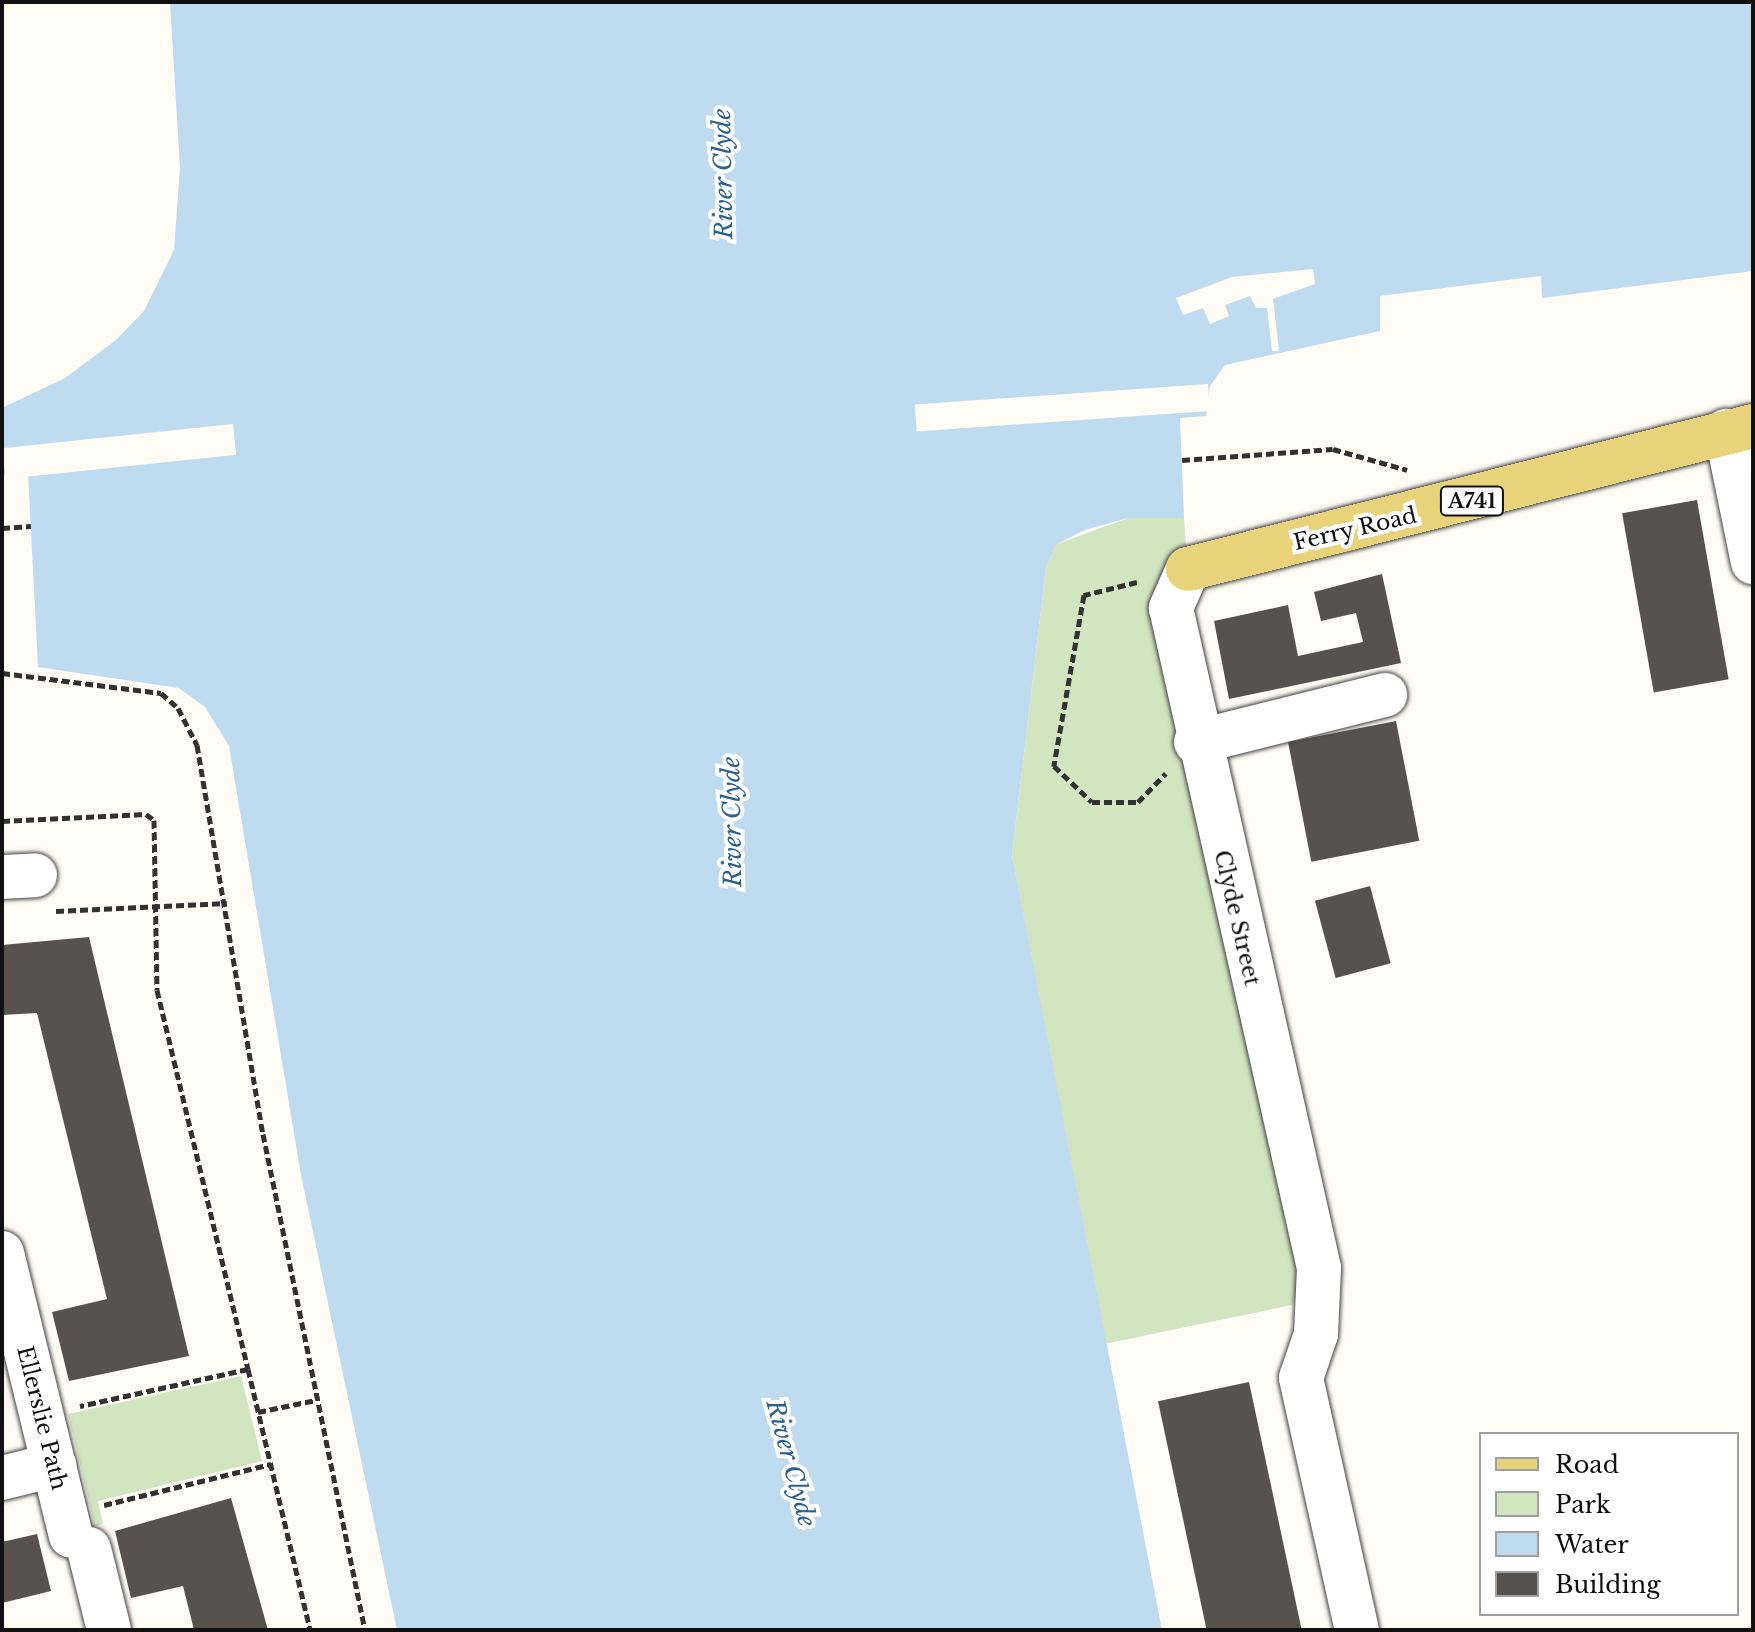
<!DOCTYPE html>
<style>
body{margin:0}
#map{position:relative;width:1755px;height:1632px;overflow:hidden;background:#fefcf5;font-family:"Libre Baskerville",serif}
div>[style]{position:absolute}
.green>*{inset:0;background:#d2e5c1}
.water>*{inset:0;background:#bfdbf0}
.pier>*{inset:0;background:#fefcf5;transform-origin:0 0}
.building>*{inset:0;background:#58524e;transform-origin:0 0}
.path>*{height:5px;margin-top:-2.5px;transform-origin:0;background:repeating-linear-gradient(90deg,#323232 0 8px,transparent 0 12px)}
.roads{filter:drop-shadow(0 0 2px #434343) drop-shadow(0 0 2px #434343)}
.minor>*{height:44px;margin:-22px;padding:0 22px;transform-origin:22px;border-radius:22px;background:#fff}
.major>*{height:44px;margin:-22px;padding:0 22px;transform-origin:22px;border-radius:22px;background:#e8d37a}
span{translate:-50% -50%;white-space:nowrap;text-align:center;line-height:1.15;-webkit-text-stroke:8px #fff;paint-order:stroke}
.shield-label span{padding:2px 6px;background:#fff;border:2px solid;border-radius:6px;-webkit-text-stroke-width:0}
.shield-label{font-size:20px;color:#101010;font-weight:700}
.street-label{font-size:22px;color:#101010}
.water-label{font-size:24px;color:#276094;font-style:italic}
.frame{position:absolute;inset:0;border:4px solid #101010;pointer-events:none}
.legend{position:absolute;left:1479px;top:1432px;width:260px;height:184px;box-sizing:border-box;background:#fff;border:2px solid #9f9f9f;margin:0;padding:10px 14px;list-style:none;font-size:24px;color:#101010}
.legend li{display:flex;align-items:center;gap:16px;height:40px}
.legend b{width:40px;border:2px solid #9f9f9f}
</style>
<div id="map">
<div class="green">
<div style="clip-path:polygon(1128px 518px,1184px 518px,1188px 569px,1171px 608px,1303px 1279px,1292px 1305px,1104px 1344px,1012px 855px,1046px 567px,1057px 544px)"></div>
<div style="clip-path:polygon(241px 1376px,262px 1461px,98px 1501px,103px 1524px,95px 1526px,68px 1414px)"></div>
</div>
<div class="water">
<div style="clip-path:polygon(170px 2px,1753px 2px,1753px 271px,1542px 298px,1541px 276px,1380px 296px,1380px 331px,1225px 365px,1210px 386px,1206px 416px,1180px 418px,1184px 518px,1128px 518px,1085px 530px,1057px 544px,1046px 567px,1012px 855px,1162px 1630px,397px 1630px,301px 1175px,229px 746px,205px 707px,179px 688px,38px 667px,28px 473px,2px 474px,2px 408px,65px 378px,116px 340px,144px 311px,174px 250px,180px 168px)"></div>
</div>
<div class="pier">
<div style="clip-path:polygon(1313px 269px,1315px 284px,1273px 299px,1279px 351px,1272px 351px,1267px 308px,1256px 308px,1250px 296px,1225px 305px,1229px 316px,1210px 324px,1203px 308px,1183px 315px,1176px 298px,1232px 277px)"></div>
<div style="left:1208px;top:384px;width:27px;height:294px;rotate:86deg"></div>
<div style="left:233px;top:424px;width:31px;height:232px;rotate:84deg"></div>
</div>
<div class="building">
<div style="left:1697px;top:500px;width:182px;height:76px;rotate:80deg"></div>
<div style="clip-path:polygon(1382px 574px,1401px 663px,1229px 699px,1214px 621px,1288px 605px,1298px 656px,1363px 642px,1356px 613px,1321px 621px,1314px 592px)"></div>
<div style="left:1396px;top:721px;width:122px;height:110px;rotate:79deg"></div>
<div style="left:1370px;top:886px;width:80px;height:57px;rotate:75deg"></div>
<div style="clip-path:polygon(89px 937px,189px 1356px,69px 1381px,52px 1312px,107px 1299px,37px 1013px,2px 1015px,2px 945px)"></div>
<div style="left:1249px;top:1382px;width:253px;height:93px;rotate:78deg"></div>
<div style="clip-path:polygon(231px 1498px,268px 1630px,194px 1630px,183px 1586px,131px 1598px,115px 1531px)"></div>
<div style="clip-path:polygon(37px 1534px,51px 1591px,2px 1603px,2px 1542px)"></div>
</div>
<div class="path">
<div style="left:1182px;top:460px;width:151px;rotate:-4.2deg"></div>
<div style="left:1333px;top:449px;width:77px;rotate:15.8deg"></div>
<div style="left:2px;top:528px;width:29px;rotate:-4deg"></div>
<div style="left:1137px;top:582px;width:55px;rotate:166.2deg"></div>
<div style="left:1084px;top:595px;width:174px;rotate:100deg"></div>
<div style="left:1054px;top:766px;width:52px;rotate:43.5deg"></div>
<div style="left:1092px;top:802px;width:46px"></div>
<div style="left:1138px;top:802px;width:40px;rotate:-46deg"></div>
<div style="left:2px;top:673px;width:160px;rotate:7.2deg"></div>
<div style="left:161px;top:693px;width:23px;rotate:41deg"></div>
<div style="left:178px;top:708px;width:42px;rotate:62.8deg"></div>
<div style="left:197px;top:745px;width:395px;rotate:80.4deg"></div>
<div style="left:263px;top:1134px;width:506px;rotate:78.38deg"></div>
<div style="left:2px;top:821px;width:144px;rotate:-2.8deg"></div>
<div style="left:146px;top:814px;width:10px;rotate:37deg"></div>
<div style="left:154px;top:820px;width:170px;rotate:89deg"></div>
<div style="left:157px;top:990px;width:390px;rotate:76.5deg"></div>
<div style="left:248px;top:1369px;width:172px;rotate:167.6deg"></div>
<div style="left:56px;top:911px;width:171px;rotate:-2.7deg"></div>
<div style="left:248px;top:1369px;width:268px;rotate:76.6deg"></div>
<div style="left:258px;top:1412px;width:59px;rotate:-11.7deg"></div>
<div style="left:104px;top:1505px;width:172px;rotate:-13.8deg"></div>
</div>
<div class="roads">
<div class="minor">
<div style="left:1726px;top:431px;width:134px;rotate:78.4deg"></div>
<div style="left:1188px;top:569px;width:43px;rotate:113.6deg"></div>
<div style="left:1171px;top:608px;width:676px;rotate:77.36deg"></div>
<div style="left:1319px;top:1268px;width:66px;rotate:92.6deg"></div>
<div style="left:1316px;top:1334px;width:46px;rotate:108.8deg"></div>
<div style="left:1301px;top:1378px;width:258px;rotate:77.5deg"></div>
<div style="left:1196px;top:742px;width:195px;rotate:-14deg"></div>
<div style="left:2px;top:877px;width:33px;rotate:-3deg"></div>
<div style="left:2px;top:1253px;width:291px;rotate:76.3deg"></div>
<div style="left:2px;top:1478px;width:54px;rotate:-14deg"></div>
<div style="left:89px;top:1549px;width:83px;rotate:76.1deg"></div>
</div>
<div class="major">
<div style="left:1188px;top:569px;width:583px;rotate:-14.2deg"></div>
</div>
</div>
<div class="shield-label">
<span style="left:1472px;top:501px">A741</span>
</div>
<div class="street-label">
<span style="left:1355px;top:529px;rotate:-13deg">Ferry Road</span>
<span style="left:1237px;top:918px;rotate:77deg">Clyde Street</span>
<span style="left:42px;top:1418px;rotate:76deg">Ellerslie Path</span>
</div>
<div class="water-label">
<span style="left:723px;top:174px;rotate:-91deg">River Clyde</span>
<span style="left:732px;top:822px;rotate:-91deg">River Clyde</span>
<span style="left:791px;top:1463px;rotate:75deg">River Clyde</span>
</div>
<div class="frame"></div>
<ul class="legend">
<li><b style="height:10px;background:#e8d37a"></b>Road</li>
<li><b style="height:22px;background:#d2e5c1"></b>Park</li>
<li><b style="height:22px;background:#bfdbf0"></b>Water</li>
<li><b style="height:22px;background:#58524e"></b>Building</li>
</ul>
</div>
